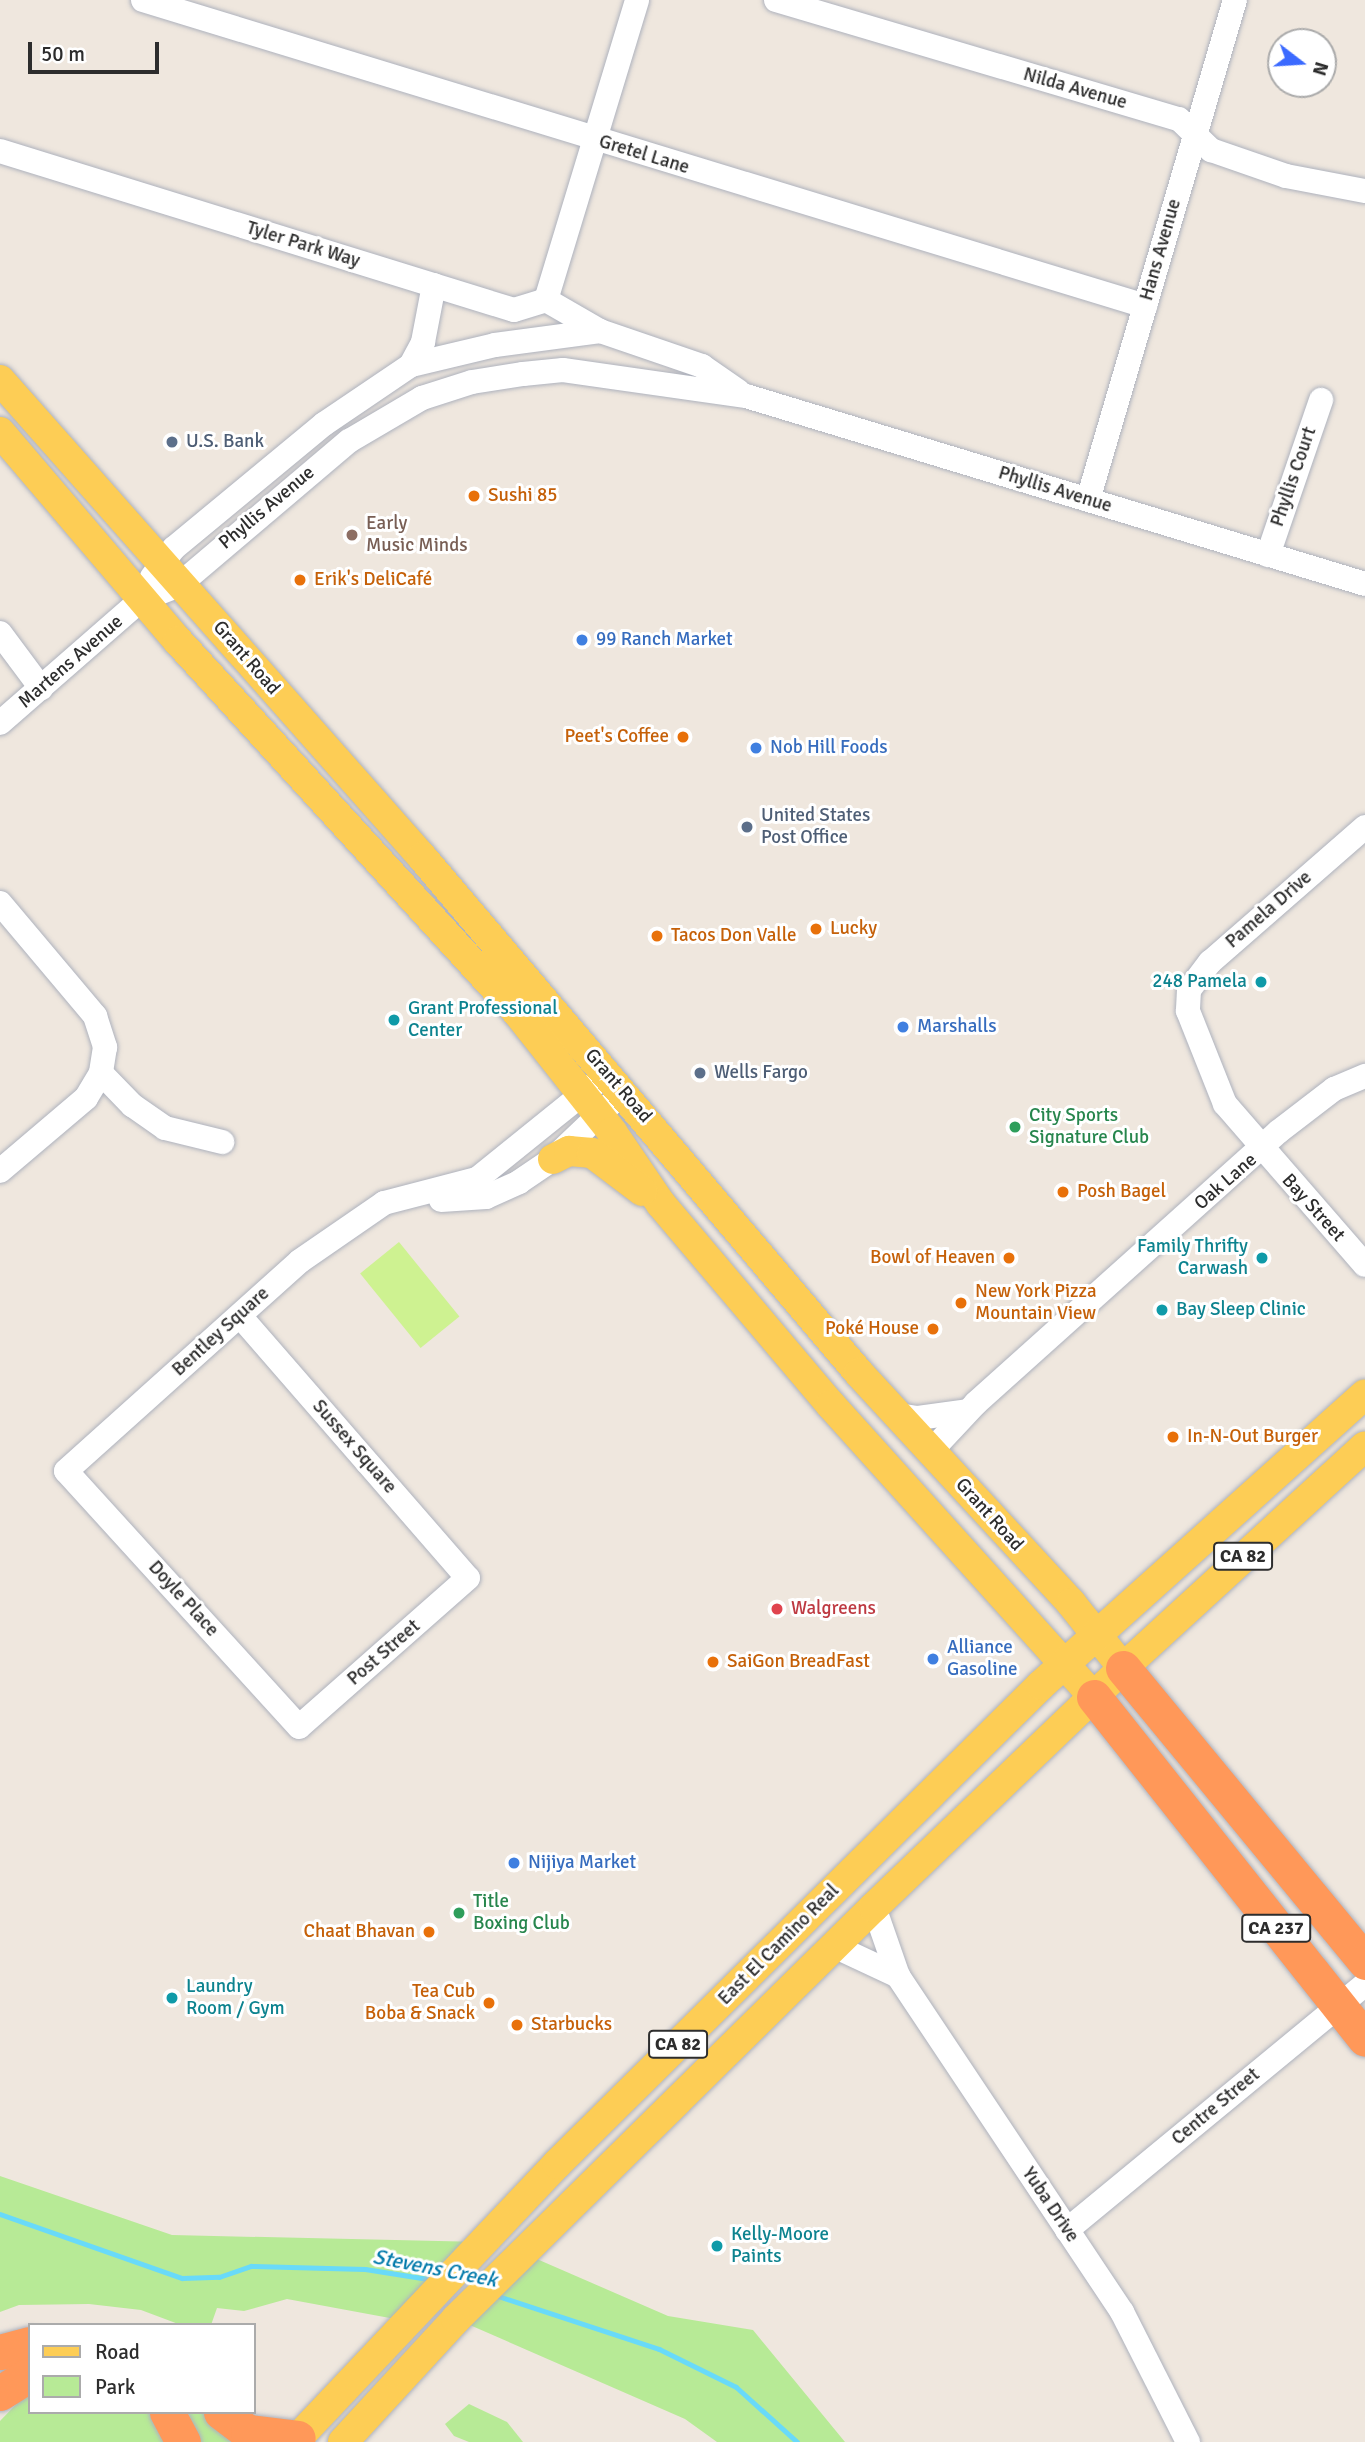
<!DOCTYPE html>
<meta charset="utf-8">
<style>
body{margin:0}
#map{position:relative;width:1365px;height:2442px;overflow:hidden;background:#efe7de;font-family:Signika,sans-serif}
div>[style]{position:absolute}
.green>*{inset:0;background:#b7ea96}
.pitch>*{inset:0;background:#cef291;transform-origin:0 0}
.stream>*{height:5px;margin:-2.5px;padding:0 2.5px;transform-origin:2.5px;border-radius:2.5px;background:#69daf9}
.roads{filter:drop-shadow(0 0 2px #aeb2bd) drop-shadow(0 0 2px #aeb2bd)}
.minor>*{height:24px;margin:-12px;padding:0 12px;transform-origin:12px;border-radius:12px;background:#fff}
.major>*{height:30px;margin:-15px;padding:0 15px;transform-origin:15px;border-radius:15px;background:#fdcd55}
.highway>*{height:35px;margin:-17.5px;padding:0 17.5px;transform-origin:17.5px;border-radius:17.5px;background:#ff9859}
.dots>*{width:19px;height:19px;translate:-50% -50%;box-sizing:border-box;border:4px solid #fff;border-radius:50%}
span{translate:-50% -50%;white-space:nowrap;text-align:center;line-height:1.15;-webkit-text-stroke:6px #fff;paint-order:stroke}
.shield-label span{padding:2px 5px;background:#fff;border:2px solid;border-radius:5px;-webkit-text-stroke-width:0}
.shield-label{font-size:18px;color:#2d2d2d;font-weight:700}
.street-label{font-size:19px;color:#2d2d2d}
.service-label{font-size:19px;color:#4e5e75}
.left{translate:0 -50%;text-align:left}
.food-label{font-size:19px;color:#c56008}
.right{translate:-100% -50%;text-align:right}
.education-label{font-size:19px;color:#785e54}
.shop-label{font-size:19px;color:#366cbe}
.culture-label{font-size:19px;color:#0d838f}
.leisure-label{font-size:19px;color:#27864d}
.health-label{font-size:19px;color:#be3a42}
.water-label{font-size:21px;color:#027aab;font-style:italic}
.legend{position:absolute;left:28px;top:2323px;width:228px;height:91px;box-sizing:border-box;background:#fff;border:2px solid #ababab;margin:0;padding:9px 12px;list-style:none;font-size:21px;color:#2d2d2d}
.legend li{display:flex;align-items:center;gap:14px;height:35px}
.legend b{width:35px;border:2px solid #ababab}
.north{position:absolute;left:1267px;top:28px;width:70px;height:70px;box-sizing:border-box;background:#fff;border:2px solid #ababab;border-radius:50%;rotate:107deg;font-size:19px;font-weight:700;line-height:28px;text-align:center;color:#2d2d2d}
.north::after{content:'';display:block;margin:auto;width:24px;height:32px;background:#3b6aff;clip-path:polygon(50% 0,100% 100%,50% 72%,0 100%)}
.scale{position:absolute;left:28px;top:42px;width:131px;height:32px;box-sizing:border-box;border:4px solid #2d2d2d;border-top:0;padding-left:9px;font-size:21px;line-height:24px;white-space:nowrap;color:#2d2d2d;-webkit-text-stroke:5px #fff;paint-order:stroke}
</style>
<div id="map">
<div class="green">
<div style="clip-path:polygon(0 2176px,172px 2235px,482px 2242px,406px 2321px,287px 2299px,244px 2311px,217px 2308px,211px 2325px,181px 2325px,141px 2310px,89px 2304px,19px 2305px,0 2312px)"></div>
<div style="clip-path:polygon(523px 2253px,668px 2316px,753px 2330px,845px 2442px,717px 2442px,685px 2419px,456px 2319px)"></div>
<div style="clip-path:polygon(30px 2390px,30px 2412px,158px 2412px,173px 2442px,0 2442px,0 2421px)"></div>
<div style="clip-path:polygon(469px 2404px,507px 2422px,523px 2442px,469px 2442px,454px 2436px,445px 2424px)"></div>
<div style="clip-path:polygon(188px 2412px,211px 2412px,238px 2442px,200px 2442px)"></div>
</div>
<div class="pitch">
<div style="left:399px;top:1242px;width:96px;height:50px;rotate:51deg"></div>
</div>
<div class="stream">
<div style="left:0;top:2214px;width:193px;rotate:19.4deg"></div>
<div style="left:182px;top:2278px;width:37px;rotate:-2deg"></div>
<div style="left:219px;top:2277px;width:34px;rotate:-19deg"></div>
<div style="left:251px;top:2266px;width:114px;rotate:1.5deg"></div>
<div style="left:365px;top:2269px;width:70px;rotate:9.1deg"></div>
<div style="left:495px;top:2295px;width:173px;rotate:18.2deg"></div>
<div style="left:659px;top:2349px;width:86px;rotate:26.3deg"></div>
<div style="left:736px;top:2387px;width:82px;rotate:42deg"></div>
</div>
<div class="roads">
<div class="minor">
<div style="left:143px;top:0;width:1048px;rotate:16.98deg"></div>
<div style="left:776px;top:0;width:420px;rotate:16.5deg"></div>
<div style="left:1179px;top:119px;width:45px;rotate:44.1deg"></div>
<div style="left:1211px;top:150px;width:79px;rotate:19.1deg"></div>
<div style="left:1286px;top:176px;width:80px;rotate:10.8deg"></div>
<div style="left:0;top:151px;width:538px;rotate:17.19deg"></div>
<div style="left:514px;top:310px;width:34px;rotate:-17deg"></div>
<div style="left:546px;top:300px;width:313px;rotate:-73.1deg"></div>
<div style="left:546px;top:300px;width:62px;rotate:29.9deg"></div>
<div style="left:411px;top:365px;width:26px;rotate:-62deg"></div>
<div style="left:423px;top:342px;width:58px;rotate:-79.1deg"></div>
<div style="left:1088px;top:500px;width:521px;rotate:-73.62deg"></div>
<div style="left:1268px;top:555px;width:164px;rotate:-71.1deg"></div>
<div style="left:152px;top:577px;width:36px;rotate:-53deg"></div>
<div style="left:174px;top:548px;width:195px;rotate:-39.6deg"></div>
<div style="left:324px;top:424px;width:105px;rotate:-34.1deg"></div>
<div style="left:411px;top:365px;width:86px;rotate:-13.4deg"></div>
<div style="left:495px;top:345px;width:106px;rotate:-7.6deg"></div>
<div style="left:600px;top:331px;width:108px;rotate:18.9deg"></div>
<div style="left:702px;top:366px;width:44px;rotate:34.8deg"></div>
<div style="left:0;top:633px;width:69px;rotate:53.3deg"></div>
<div style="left:0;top:723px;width:187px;rotate:-41.1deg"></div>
<div style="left:141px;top:600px;width:41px;rotate:-21.5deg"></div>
<div style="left:179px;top:585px;width:223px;rotate:-40.3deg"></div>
<div style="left:349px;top:441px;width:85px;rotate:-30.5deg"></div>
<div style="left:422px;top:398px;width:52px;rotate:-17.7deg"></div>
<div style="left:472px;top:382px;width:52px;rotate:-8.9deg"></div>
<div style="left:523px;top:374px;width:40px;rotate:-5.7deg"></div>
<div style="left:563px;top:370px;width:185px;rotate:8.1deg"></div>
<div style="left:746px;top:396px;width:647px;rotate:16.89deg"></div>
<div style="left:1365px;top:827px;width:206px;rotate:138.9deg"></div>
<div style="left:1210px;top:962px;width:35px;rotate:127deg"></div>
<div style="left:1189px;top:990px;width:21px;rotate:93deg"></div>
<div style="left:1188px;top:1011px;width:100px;rotate:68.3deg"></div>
<div style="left:1225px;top:1104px;width:213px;rotate:49deg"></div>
<div style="left:0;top:903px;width:148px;rotate:49.9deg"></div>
<div style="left:95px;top:1016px;width:33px;rotate:72deg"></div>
<div style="left:105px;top:1047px;width:26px;rotate:99deg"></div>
<div style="left:101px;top:1073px;width:29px;rotate:121deg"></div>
<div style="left:86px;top:1098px;width:113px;rotate:139.7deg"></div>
<div style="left:101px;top:1073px;width:45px;rotate:45.9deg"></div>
<div style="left:132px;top:1105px;width:40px;rotate:34.9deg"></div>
<div style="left:165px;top:1128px;width:59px;rotate:13.8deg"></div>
<div style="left:441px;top:1200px;width:45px;rotate:-3.8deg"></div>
<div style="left:486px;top:1197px;width:36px;rotate:-24deg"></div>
<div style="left:519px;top:1182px;width:41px;rotate:-34.1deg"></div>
<div style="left:553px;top:1159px;width:95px;rotate:-43.7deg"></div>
<div style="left:240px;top:1316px;width:347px;rotate:49deg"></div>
<div style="left:468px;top:1578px;width:225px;rotate:138.6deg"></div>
<div style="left:299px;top:1727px;width:346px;rotate:-132.3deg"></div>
<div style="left:66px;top:1471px;width:314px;rotate:-41.9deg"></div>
<div style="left:300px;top:1261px;width:102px;rotate:-34.6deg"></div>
<div style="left:384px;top:1203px;width:96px;rotate:-14.5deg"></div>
<div style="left:477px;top:1179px;width:167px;rotate:-38.9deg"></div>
<div style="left:898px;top:1415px;width:20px;rotate:9deg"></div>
<div style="left:918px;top:1418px;width:50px;rotate:-8deg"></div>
<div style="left:931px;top:1451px;width:66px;rotate:-46.8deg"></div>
<div style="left:976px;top:1403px;width:406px;rotate:-41.9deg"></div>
<div style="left:1278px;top:1132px;width:71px;rotate:-37.5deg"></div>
<div style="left:1334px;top:1089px;width:34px;rotate:-23deg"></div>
<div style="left:874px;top:1907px;width:73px;rotate:70.8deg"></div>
<div style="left:898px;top:1976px;width:404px;rotate:56.3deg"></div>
<div style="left:1122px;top:2312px;width:146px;rotate:63.1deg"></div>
<div style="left:834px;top:1946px;width:71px;rotate:25.1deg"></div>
<div style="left:1067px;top:2230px;width:386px;rotate:-39.5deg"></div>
</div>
<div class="major">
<div style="left:0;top:380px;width:637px;rotate:48.5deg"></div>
<div style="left:422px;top:857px;width:676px;rotate:49.74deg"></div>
<div style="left:859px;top:1373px;width:313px;rotate:47.3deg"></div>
<div style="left:1071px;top:1603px;width:83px;rotate:51.3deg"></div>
<div style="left:0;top:432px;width:275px;rotate:49.6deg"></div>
<div style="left:178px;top:641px;width:503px;rotate:47.58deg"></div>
<div style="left:517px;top:1012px;width:153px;rotate:51.6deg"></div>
<div style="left:612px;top:1132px;width:87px;rotate:55.8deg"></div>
<div style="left:661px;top:1204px;width:263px;rotate:49.8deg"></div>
<div style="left:831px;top:1405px;width:393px;rotate:48deg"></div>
<div style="left:553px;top:1159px;width:18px;rotate:-27deg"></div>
<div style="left:569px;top:1151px;width:23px;rotate:5deg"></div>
<div style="left:592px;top:1153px;width:63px;rotate:37.2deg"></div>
<div style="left:294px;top:2442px;width:383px;rotate:-46.6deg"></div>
<div style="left:557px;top:2164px;width:681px;rotate:-44.7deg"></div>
<div style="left:1041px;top:1685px;width:435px;rotate:-41.9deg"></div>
<div style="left:343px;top:2442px;width:167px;rotate:-47.4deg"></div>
<div style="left:456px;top:2319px;width:587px;rotate:-44.59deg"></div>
<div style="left:874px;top:1907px;width:345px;rotate:-43.8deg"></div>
<div style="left:1123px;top:1668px;width:328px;rotate:-42.5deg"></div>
</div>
<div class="highway">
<div style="left:1123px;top:1668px;width:381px;rotate:50.5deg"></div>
<div style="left:1094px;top:1697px;width:436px;rotate:51.6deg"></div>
<div style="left:0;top:2352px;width:31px;rotate:-15deg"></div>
<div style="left:0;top:2393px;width:36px;rotate:-32deg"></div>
<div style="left:167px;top:2412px;width:34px;rotate:62deg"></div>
<div style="left:221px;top:2412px;width:34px;rotate:37deg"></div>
<div style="left:248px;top:2432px;width:50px;rotate:6.8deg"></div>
</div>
</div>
<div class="dots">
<div style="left:172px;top:442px;background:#5c6f8a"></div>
<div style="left:474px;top:496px;background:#e8710a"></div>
<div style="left:352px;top:535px;background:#8d6e63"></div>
<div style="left:300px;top:580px;background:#e8710a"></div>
<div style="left:582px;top:640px;background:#3f7fe0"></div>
<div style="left:683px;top:737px;background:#e8710a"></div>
<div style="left:756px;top:748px;background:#3f7fe0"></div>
<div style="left:747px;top:827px;background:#5c6f8a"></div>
<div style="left:816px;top:929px;background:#e8710a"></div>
<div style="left:657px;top:936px;background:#e8710a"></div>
<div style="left:1261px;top:982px;background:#0f9aa8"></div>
<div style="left:394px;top:1020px;background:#0f9aa8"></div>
<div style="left:903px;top:1027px;background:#3f7fe0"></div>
<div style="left:700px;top:1073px;background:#5c6f8a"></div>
<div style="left:1015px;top:1127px;background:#2e9e5b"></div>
<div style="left:1063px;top:1192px;background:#e8710a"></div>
<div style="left:1009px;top:1258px;background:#e8710a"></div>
<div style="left:1262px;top:1258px;background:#0f9aa8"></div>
<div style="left:961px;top:1303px;background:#e8710a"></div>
<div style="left:1162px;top:1310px;background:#0f9aa8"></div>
<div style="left:933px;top:1329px;background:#e8710a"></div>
<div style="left:1173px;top:1437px;background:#e8710a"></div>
<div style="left:777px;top:1609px;background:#e0444e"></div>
<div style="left:933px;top:1659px;background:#3f7fe0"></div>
<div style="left:713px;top:1662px;background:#e8710a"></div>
<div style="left:514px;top:1863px;background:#3f7fe0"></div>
<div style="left:459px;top:1913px;background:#2e9e5b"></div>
<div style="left:429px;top:1932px;background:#e8710a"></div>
<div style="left:172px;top:1998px;background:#0f9aa8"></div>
<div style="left:489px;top:2003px;background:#e8710a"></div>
<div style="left:517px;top:2025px;background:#e8710a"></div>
<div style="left:717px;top:2246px;background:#0f9aa8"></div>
</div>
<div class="shield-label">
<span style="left:1243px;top:1556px">CA 82</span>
<span style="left:1276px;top:1928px">CA 237</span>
<span style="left:678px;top:2044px">CA 82</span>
</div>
<div class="street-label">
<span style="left:1075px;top:89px;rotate:16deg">Nilda Avenue</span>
<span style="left:644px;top:155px;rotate:17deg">Gretel Lane</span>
<span style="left:303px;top:245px;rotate:17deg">Tyler Park Way</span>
<span style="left:1161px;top:250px;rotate:-74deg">Hans Avenue</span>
<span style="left:1294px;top:477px;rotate:-71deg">Phyllis Court</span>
<span style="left:1055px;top:490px;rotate:17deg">Phyllis Avenue</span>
<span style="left:267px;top:508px;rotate:-40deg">Phyllis Avenue</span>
<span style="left:246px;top:658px;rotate:49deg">Grant Road</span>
<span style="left:71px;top:662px;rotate:-41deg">Martens Avenue</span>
<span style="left:1269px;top:910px;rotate:-41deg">Pamela Drive</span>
<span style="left:618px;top:1086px;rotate:49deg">Grant Road</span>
<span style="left:1226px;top:1182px;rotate:-41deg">Oak Lane</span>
<span style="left:1313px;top:1208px;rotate:48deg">Bay Street</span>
<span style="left:221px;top:1332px;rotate:-42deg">Bentley Square</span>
<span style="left:354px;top:1447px;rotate:49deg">Sussex Square</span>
<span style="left:989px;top:1515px;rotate:48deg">Grant Road</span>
<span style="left:183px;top:1599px;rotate:48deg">Doyle Place</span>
<span style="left:384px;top:1653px;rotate:-41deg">Post Street</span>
<span style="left:779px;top:1945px;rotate:-45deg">East El Camino Real</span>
<span style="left:1216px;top:2107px;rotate:-40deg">Centre Street</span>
<span style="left:1050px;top:2205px;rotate:56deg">Yuba Drive</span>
</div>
<div class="service-label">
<span class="left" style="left:186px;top:442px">U.S. Bank</span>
<span class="left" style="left:761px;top:827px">United States<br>Post Office</span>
<span class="left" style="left:714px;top:1073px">Wells Fargo</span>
</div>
<div class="food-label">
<span class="left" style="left:488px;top:496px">Sushi 85</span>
<span class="left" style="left:314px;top:580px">Erik's DeliCafé</span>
<span class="right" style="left:669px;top:737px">Peet's Coffee</span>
<span class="left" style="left:830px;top:929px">Lucky</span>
<span class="left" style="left:671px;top:936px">Tacos Don Valle</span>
<span class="left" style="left:1077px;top:1192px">Posh Bagel</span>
<span class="right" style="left:995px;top:1258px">Bowl of Heaven</span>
<span class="left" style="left:975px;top:1303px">New York Pizza<br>Mountain View</span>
<span class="right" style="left:919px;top:1329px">Poké House</span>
<span class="left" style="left:1187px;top:1437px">In-N-Out Burger</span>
<span class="left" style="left:727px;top:1662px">SaiGon BreadFast</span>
<span class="right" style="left:415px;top:1932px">Chaat Bhavan</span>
<span class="right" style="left:475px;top:2003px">Tea Cub<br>Boba &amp; Snack</span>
<span class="left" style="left:531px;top:2025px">Starbucks</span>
</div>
<div class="education-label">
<span class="left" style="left:366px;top:535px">Early<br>Music Minds</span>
</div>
<div class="shop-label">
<span class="left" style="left:596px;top:640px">99 Ranch Market</span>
<span class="left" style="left:770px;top:748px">Nob Hill Foods</span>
<span class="left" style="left:917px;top:1027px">Marshalls</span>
<span class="left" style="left:947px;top:1659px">Alliance<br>Gasoline</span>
<span class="left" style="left:528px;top:1863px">Nijiya Market</span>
</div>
<div class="culture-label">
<span class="right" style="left:1247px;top:982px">248 Pamela</span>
<span class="left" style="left:408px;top:1020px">Grant Professional<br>Center</span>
<span class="right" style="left:1248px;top:1258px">Family Thrifty<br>Carwash</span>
<span class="left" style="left:1176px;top:1310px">Bay Sleep Clinic</span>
<span class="left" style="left:186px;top:1998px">Laundry<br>Room / Gym</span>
<span class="left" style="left:731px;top:2246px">Kelly-Moore<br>Paints</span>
</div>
<div class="leisure-label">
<span class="left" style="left:1029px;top:1127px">City Sports<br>Signature Club</span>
<span class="left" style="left:473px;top:1913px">Title<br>Boxing Club</span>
</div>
<div class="health-label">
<span class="left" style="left:791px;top:1609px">Walgreens</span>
</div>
<div class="water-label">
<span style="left:435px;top:2268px;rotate:11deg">Stevens Creek</span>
</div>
<ul class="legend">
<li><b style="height:9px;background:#fdcd55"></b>Road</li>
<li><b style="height:19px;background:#b7ea96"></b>Park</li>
</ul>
<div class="north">N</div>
<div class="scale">50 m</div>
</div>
